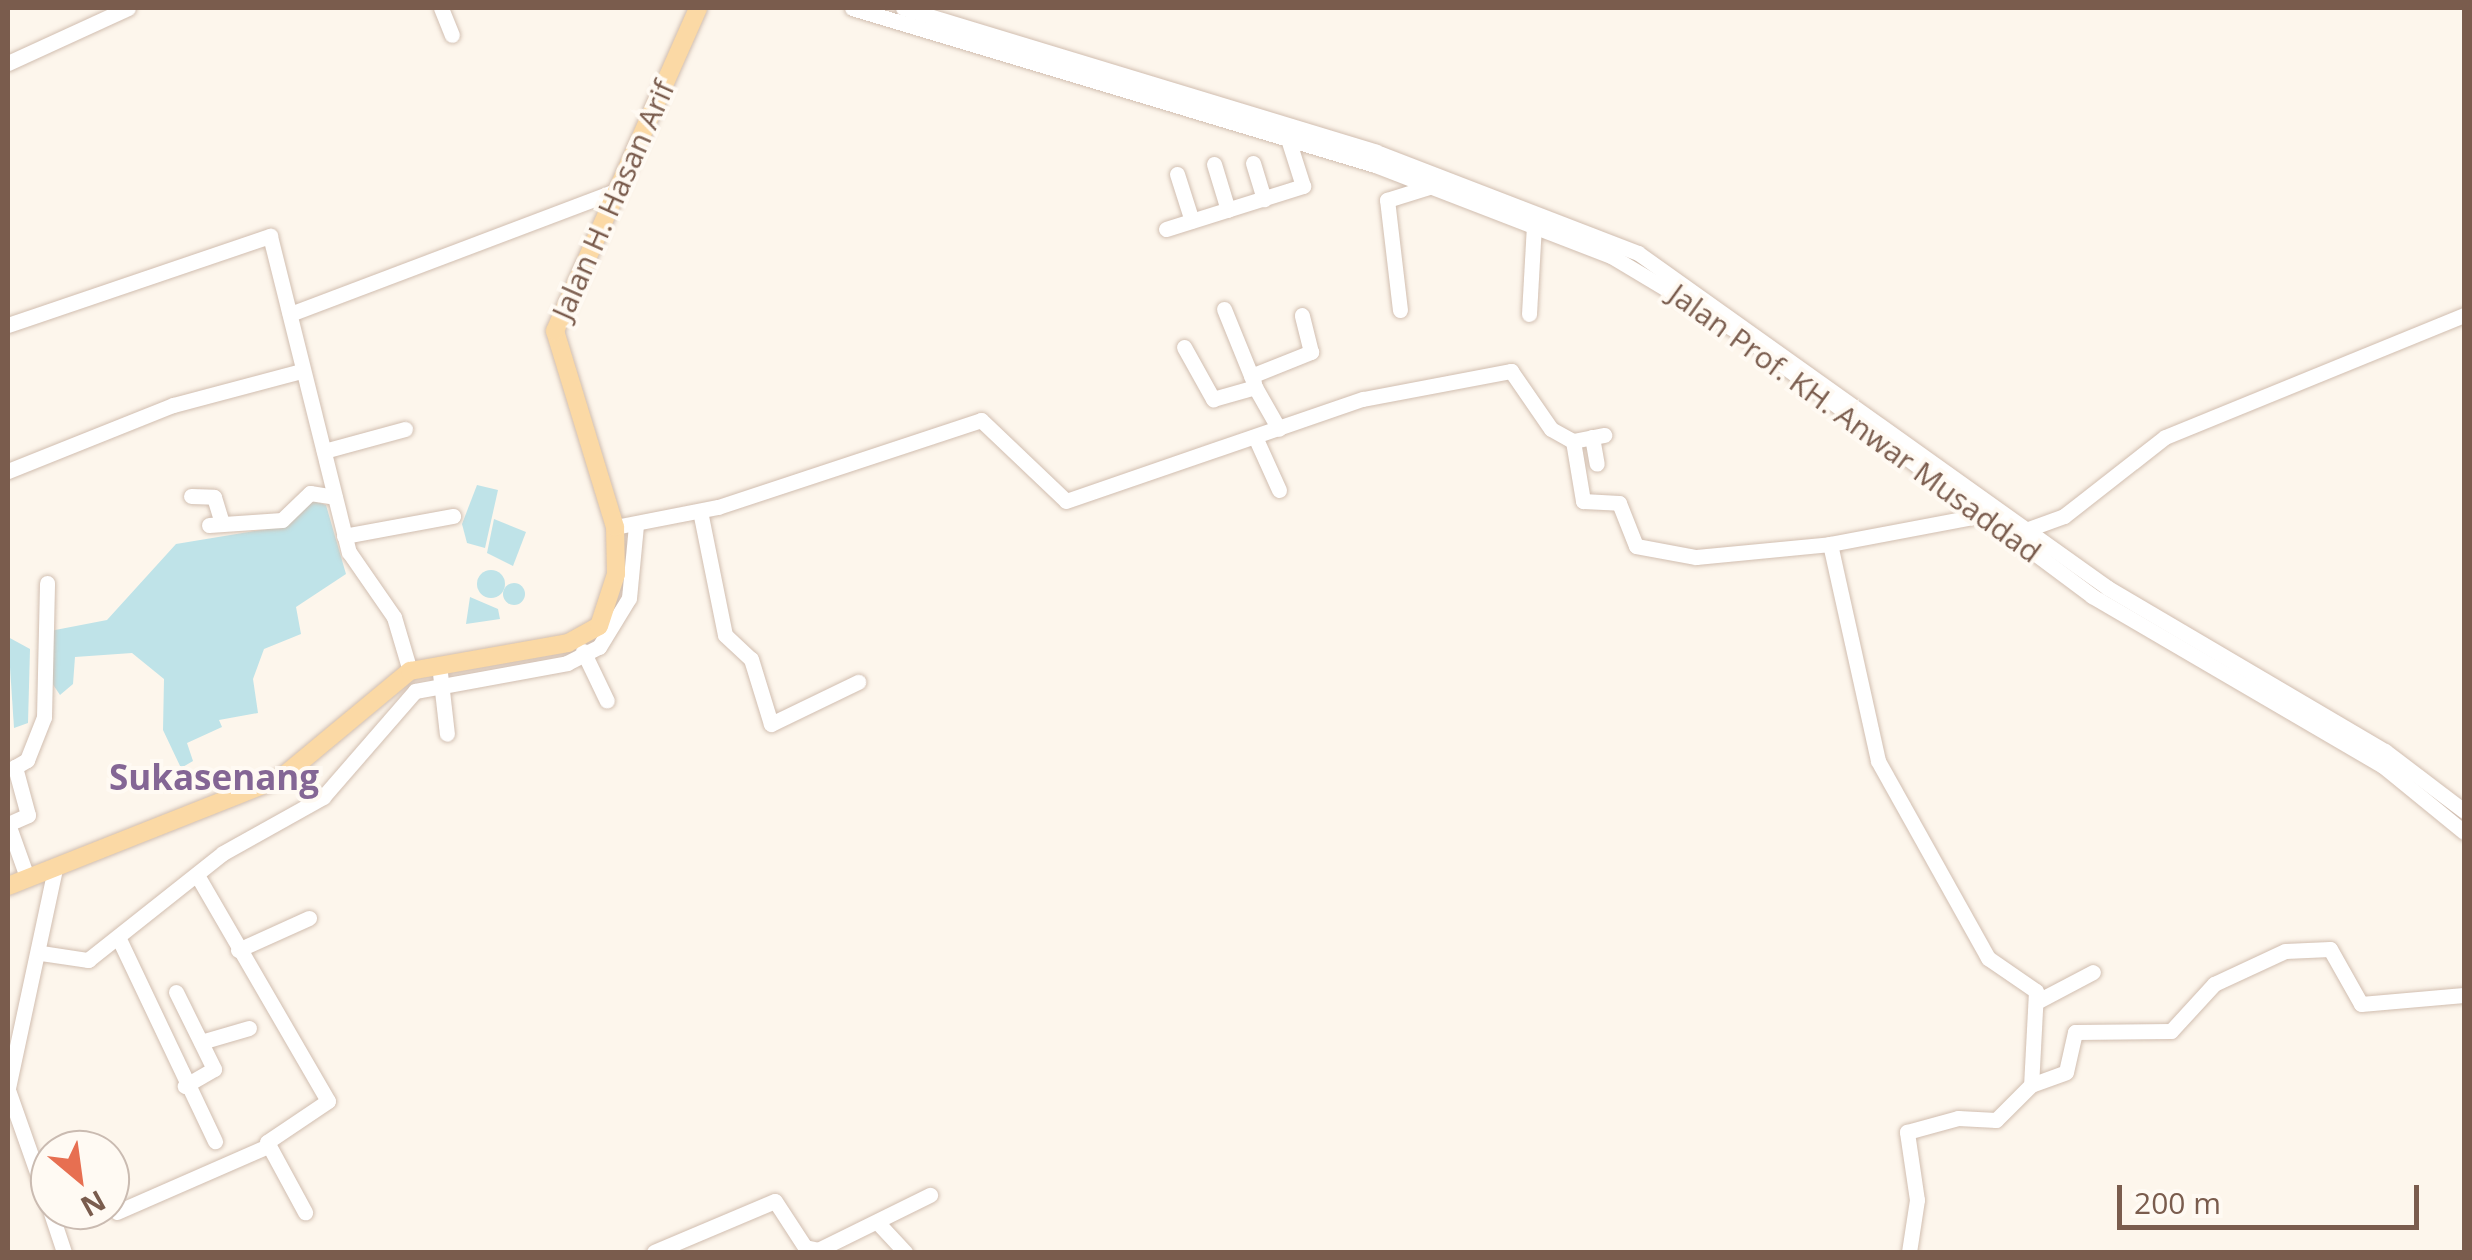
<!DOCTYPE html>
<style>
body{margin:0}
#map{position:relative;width:2472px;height:1260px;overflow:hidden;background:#fdf6ec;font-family:"Open Sans",sans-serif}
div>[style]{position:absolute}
.water>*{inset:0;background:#bfe3e8}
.round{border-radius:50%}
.roads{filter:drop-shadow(0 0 2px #d1beb0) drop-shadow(0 0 2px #d1beb0)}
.minor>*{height:15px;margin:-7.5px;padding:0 7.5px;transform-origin:7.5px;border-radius:7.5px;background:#fff}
.major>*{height:18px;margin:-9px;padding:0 9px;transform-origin:9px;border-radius:9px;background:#fbd9a5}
span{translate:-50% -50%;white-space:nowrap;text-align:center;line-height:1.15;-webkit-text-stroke:8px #fffaf3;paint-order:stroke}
.street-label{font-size:30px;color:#7a5c4d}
.quarter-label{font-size:35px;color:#846695;font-weight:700}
.frame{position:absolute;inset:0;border:10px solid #7a5c4d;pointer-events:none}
.north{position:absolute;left:30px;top:1130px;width:100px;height:100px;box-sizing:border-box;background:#fffaf3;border:2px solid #cabbb1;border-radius:50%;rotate:151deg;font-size:28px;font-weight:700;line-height:40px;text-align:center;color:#7a5c4d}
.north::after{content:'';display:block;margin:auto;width:35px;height:45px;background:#e76f51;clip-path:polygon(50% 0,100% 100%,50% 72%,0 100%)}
.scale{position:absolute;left:2117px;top:1185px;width:302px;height:45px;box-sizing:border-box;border:5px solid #7a5c4d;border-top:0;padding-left:12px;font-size:30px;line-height:35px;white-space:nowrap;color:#7a5c4d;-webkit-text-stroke:8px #fffaf3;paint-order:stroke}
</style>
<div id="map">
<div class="water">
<div style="clip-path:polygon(477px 485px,498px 490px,485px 548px,467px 543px,462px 524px)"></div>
<div style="clip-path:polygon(305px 498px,326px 505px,346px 574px,296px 607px,301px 634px,264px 649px,253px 679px,258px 713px,219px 720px,222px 727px,187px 743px,193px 761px,181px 768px,163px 730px,164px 679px,132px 653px,75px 657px,73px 684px,60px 695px,50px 680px,50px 631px,107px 620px,176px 544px,279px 527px)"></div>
<div style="clip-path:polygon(494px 519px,526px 532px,513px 566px,487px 553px)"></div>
<div class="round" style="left:477px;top:570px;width:28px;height:28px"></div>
<div class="round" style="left:503px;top:583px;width:22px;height:22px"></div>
<div style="clip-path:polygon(470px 597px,498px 609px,500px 619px,466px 624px)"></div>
<div style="clip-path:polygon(8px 637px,30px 649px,28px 723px,14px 728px)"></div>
</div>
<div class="roads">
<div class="minor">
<div style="left:441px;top:8px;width:29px;rotate:68deg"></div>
<div style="left:852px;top:8px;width:546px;rotate:16.71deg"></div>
<div style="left:1375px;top:165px;width:253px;rotate:21.1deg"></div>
<div style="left:1611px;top:256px;width:148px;rotate:30.9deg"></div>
<div style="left:1738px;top:332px;width:442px;rotate:36.7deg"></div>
<div style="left:2092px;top:596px;width:337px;rotate:30.3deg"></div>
<div style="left:2383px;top:766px;width:104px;rotate:39.2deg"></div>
<div style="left:903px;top:8px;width:494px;rotate:16.9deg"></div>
<div style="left:1376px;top:152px;width:281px;rotate:21.1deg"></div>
<div style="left:1638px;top:253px;width:577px;rotate:35.48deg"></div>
<div style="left:2108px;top:588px;width:321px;rotate:30.5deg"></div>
<div style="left:2385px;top:751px;width:99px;rotate:37.2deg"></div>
<div style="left:8px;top:63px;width:132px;rotate:-24.6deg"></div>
<div style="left:1253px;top:163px;width:38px;rotate:73deg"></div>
<div style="left:1214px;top:164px;width:48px;rotate:73.1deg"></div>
<div style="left:1177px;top:174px;width:49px;rotate:72.3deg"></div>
<div style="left:1166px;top:229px;width:144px;rotate:-17.4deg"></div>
<div style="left:1303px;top:186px;width:49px;rotate:-107.7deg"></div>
<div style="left:1224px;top:309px;width:80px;rotate:67.9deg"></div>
<div style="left:1400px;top:310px;width:111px;rotate:-96.7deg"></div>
<div style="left:1387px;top:200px;width:47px;rotate:-17.3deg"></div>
<div style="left:290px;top:314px;width:343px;rotate:-20.7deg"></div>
<div style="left:1529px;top:314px;width:90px;rotate:-86.8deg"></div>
<div style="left:8px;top:325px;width:277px;rotate:-18.8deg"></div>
<div style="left:270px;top:236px;width:326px;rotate:76deg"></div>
<div style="left:349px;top:552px;width:79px;rotate:55.3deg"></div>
<div style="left:394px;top:617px;width:56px;rotate:73.5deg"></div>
<div style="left:1184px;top:347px;width:60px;rotate:60.9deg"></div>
<div style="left:1213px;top:399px;width:44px;rotate:-15.9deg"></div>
<div style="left:1255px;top:387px;width:48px;rotate:60.3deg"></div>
<div style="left:1251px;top:376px;width:65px;rotate:-21.8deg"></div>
<div style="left:1311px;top:352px;width:38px;rotate:-104deg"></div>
<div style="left:1592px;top:437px;width:27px;rotate:80deg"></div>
<div style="left:1256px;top:439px;width:56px;rotate:65.7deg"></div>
<div style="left:1573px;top:441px;width:32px;rotate:-11deg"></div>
<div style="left:324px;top:451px;width:84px;rotate:-15.2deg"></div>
<div style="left:8px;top:471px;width:178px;rotate:-21.8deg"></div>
<div style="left:173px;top:405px;width:133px;rotate:-14.8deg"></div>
<div style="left:191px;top:496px;width:23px;rotate:2deg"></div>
<div style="left:214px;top:497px;width:28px;rotate:73deg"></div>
<div style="left:700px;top:511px;width:126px;rotate:78.6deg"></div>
<div style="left:725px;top:635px;width:35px;rotate:43deg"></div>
<div style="left:751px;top:659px;width:68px;rotate:72.9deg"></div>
<div style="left:771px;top:724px;width:97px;rotate:-25.8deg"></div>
<div style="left:209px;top:525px;width:73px;rotate:-3.9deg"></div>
<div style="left:282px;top:520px;width:39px;rotate:-44deg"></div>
<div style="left:310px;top:493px;width:25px;rotate:9deg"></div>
<div style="left:615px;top:527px;width:105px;rotate:-11deg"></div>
<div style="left:718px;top:507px;width:277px;rotate:-18.3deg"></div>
<div style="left:981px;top:420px;width:117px;rotate:43.6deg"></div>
<div style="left:1066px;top:501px;width:314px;rotate:-19deg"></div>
<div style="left:1363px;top:399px;width:151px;rotate:-10.7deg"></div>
<div style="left:1511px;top:371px;width:70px;rotate:55.4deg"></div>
<div style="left:1551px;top:429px;width:25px;rotate:29deg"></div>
<div style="left:1573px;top:441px;width:61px;rotate:80.5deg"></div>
<div style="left:1583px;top:501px;width:36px;rotate:3deg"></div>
<div style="left:1619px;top:503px;width:46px;rotate:68.4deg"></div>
<div style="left:1636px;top:546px;width:61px;rotate:10.4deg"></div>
<div style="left:1696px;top:557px;width:135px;rotate:-5.5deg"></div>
<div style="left:1830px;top:544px;width:222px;rotate:77.5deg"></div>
<div style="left:1878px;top:761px;width:226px;rotate:60.8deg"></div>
<div style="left:1988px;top:958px;width:58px;rotate:34.5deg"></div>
<div style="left:2036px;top:991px;width:94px;rotate:93deg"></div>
<div style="left:2031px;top:1085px;width:37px;rotate:-20deg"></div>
<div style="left:2066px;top:1072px;width:41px;rotate:-77.3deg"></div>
<div style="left:2075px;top:1032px;width:96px;rotate:-0.6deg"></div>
<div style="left:2171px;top:1031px;width:64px;rotate:-47.5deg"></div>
<div style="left:2214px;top:984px;width:78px;rotate:-24.9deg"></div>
<div style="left:2285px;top:951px;width:45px;rotate:-2.5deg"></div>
<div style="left:2330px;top:949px;width:63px;rotate:60.6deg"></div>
<div style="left:2361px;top:1004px;width:103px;rotate:-5deg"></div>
<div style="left:2020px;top:532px;width:47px;rotate:-20deg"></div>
<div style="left:2064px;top:516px;width:128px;rotate:-38deg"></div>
<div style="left:2165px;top:437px;width:323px;rotate:-22.2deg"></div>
<div style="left:344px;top:536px;width:111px;rotate:-10.4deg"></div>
<div style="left:1830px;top:544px;width:156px;rotate:-10.7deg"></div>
<div style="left:583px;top:651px;width:55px;rotate:64.4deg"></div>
<div style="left:440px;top:673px;width:61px;rotate:83.5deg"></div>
<div style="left:197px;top:875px;width:261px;rotate:59.9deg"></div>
<div style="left:328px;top:1101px;width:73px;rotate:146.1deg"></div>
<div style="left:267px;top:1142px;width:80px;rotate:61.5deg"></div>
<div style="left:27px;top:877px;width:56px;rotate:-109.7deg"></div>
<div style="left:8px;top:824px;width:22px;rotate:-24deg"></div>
<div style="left:28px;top:815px;width:50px;rotate:-105.2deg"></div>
<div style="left:15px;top:767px;width:14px;rotate:-30deg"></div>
<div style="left:27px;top:760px;width:46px;rotate:-68.4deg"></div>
<div style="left:44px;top:717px;width:134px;rotate:-88.7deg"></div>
<div style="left:119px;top:939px;width:224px;rotate:64.6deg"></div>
<div style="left:238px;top:950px;width:78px;rotate:-24.3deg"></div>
<div style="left:41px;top:953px;width:48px;rotate:8.5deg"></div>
<div style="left:88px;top:960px;width:172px;rotate:-38.4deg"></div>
<div style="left:223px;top:853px;width:115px;rotate:-29.2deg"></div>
<div style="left:323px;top:797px;width:140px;rotate:-49deg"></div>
<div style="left:415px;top:691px;width:155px;rotate:-10.4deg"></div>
<div style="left:567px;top:663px;width:36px;rotate:-27deg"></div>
<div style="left:599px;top:647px;width:57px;rotate:-58.5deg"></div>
<div style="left:629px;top:598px;width:73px;rotate:-84.5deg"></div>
<div style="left:176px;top:992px;width:86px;rotate:63.7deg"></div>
<div style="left:214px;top:1069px;width:34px;rotate:150deg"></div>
<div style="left:2038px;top:1001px;width:62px;rotate:-27.8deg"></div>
<div style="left:201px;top:1042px;width:50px;rotate:-16.3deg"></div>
<div style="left:8px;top:1088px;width:225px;rotate:-77.9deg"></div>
<div style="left:8px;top:1090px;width:126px;rotate:70.6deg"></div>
<div style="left:50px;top:1210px;width:44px;rotate:71.6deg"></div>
<div style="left:117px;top:1212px;width:165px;rotate:-23.6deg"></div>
<div style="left:878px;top:1223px;width:40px;rotate:47deg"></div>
<div style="left:654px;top:1252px;width:131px;rotate:-22.9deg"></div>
<div style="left:775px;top:1201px;width:55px;rotate:56.9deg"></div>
<div style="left:805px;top:1247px;width:13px;rotate:13deg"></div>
<div style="left:818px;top:1250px;width:125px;rotate:-26.2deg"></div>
<div style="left:1909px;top:1252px;width:53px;rotate:-81.3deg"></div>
<div style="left:1917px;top:1200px;width:69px;rotate:-98.4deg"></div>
<div style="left:1907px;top:1132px;width:53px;rotate:-15.4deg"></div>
<div style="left:1958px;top:1118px;width:38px;rotate:3deg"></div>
<div style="left:1996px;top:1120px;width:49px;rotate:-45deg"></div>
</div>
<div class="major">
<div style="left:8px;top:886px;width:294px;rotate:-21.6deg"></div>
<div style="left:281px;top:778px;width:168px;rotate:-39.7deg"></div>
<div style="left:410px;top:671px;width:160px;rotate:-10deg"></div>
<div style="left:568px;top:643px;width:35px;rotate:-29deg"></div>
<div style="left:599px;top:626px;width:55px;rotate:-71.9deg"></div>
<div style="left:616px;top:574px;width:47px;rotate:-91.2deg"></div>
<div style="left:615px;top:527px;width:205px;rotate:-107deg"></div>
<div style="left:555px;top:331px;width:353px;rotate:-66.1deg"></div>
</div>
</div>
<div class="street-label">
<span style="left:613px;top:200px;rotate:-66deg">Jalan H. Hasan Arif</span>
<span style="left:1855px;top:423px;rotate:36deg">Jalan Prof. KH. Anwar Musaddad</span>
</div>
<div class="quarter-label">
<span style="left:214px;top:777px">Sukasenang</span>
</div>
<div class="frame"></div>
<div class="north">N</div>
<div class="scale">200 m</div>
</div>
